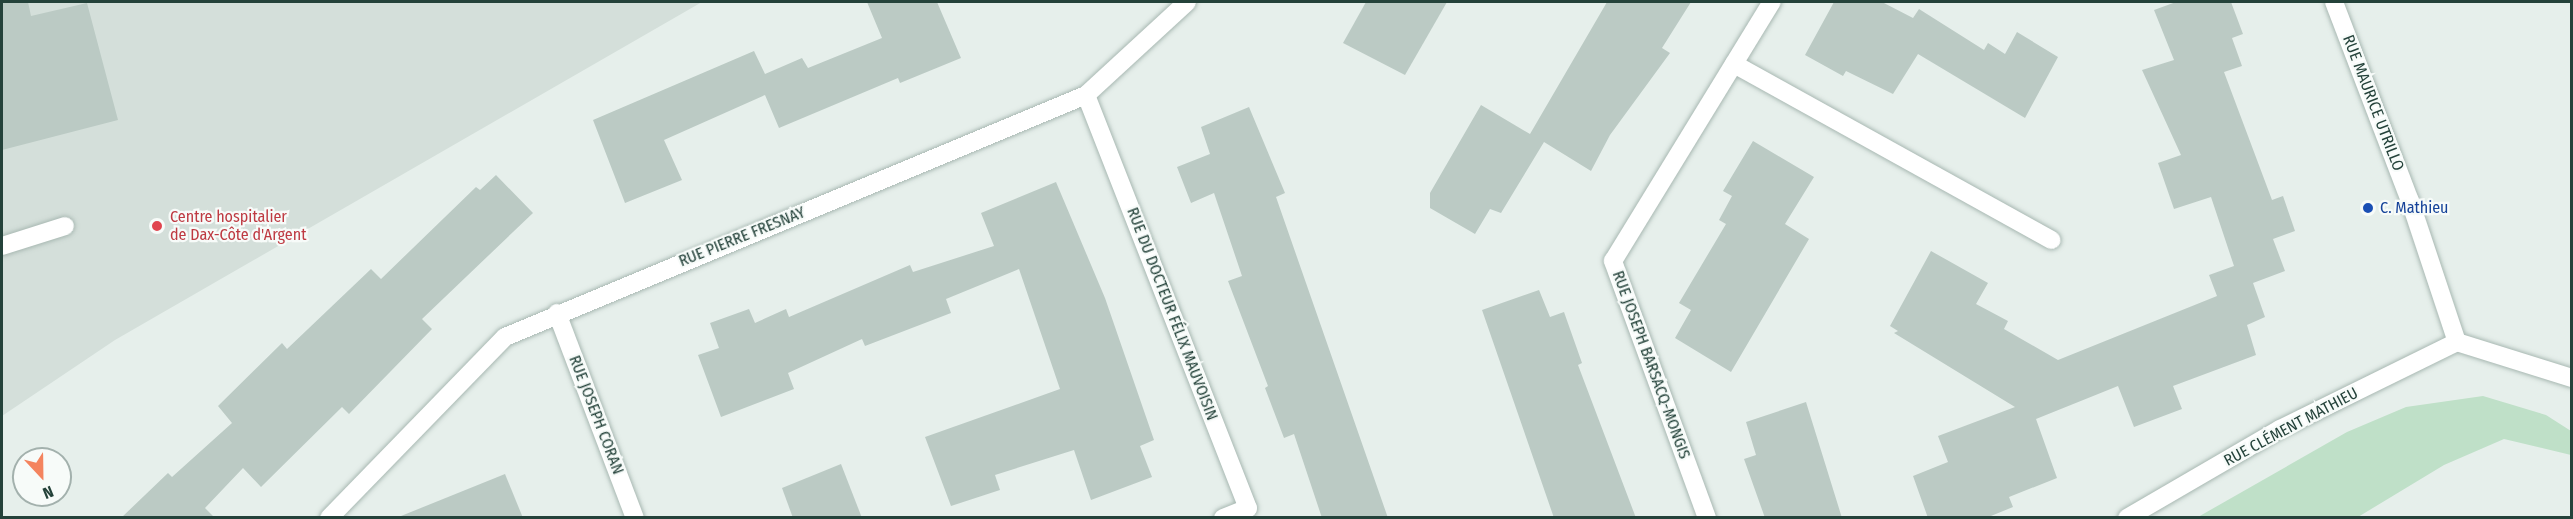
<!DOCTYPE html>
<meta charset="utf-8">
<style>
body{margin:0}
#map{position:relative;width:2573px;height:519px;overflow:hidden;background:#e6efeb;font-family:"Fira Sans Condensed",sans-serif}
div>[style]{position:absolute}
.built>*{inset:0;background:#d4dfda}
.green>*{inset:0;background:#bfe0c8}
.building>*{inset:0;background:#bbcac4}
.roads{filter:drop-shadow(0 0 2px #a8b8b2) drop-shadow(0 0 2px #a8b8b2)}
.lane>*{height:18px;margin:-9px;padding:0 9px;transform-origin:9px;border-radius:9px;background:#fff}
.street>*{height:18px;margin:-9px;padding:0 9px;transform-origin:9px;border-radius:9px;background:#fff}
.dots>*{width:16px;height:16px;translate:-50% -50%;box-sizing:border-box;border:3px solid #f7fbf9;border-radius:50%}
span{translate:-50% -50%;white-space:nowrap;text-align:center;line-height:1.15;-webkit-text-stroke:4.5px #f7fbf9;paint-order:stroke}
.street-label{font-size:16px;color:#24423a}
.transit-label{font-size:16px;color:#164399}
.left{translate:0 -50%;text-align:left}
.health-label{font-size:16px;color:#be3a42}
.frame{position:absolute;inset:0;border:3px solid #24423a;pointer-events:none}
.north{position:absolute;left:12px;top:447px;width:60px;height:60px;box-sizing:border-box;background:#f7fbf9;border:2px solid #a3b1ad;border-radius:50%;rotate:158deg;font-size:16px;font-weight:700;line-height:24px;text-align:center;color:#24423a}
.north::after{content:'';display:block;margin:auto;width:21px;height:27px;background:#f4845f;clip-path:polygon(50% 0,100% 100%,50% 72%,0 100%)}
</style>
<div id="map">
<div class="built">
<div style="clip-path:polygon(2px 2px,702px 2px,115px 340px,2px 416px)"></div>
</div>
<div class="green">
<div style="clip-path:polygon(2483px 396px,2546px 415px,2571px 431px,2571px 455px,2504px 439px,2444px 465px,2358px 517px,2198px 517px,2347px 432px,2406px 407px)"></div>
</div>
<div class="building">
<div style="clip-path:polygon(2px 2px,28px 2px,31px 16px,87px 3px,118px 120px,2px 150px)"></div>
<div style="clip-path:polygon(867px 2px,937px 2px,961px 58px,900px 83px,898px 78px,779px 128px,765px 95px,664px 140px,682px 180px,625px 203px,593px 120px,754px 51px,765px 74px,802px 58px,808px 68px,882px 38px)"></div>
<div style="clip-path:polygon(1366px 2px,1447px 2px,1405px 75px,1343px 43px)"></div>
<div style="clip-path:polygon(1607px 2px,1691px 2px,1662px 48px,1670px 53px,1610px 135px,1591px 171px,1544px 142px,1501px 213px,1490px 209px,1475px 234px,1430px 208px,1430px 193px,1481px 105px,1530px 134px)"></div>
<div style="clip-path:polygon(1834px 2px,1882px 2px,1913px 18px,1919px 9px,1984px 50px,1988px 43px,2005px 54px,2017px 32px,2058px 57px,2025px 118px,1918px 54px,1893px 94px,1846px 71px,1843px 76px,1805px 55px)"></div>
<div style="clip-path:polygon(2176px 2px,2231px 2px,2243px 34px,2232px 38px,2242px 66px,2224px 72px,2272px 200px,2283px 196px,2295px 231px,2273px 239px,2285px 271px,2253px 283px,2265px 317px,2247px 325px,2256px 355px,2173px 386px,2182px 409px,2134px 427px,2118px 386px,2036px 419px,2057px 478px,2009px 497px,2013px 507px,1986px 518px,1928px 518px,1913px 476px,1948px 462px,1938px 436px,2015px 407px,1894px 333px,1898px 331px,1890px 326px,1931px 251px,1988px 283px,1976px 304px,2008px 321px,2004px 329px,2058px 360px,2217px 296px,2209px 275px,2234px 266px,2211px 197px,2174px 209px,2158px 163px,2181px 155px,2142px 70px,2174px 60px,2154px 10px)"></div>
<div style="clip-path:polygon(1249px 107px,1285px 193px,1276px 197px,1388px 518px,1322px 518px,1294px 434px,1284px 438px,1265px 388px,1268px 386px,1228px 281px,1242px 276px,1214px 193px,1191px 203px,1177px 167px,1210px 154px,1201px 127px)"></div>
<div style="clip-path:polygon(1753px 141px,1814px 177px,1785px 224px,1809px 239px,1731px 372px,1675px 338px,1691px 310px,1679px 303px,1726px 224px,1719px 220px,1732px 196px,1723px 191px)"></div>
<div style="clip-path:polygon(496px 175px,533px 213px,422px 319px,432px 329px,349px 414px,342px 407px,261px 487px,243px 468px,205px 508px,215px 518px,121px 518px,168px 473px,172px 477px,232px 423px,218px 406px,282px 343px,287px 349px,371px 269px,381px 279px,476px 187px,480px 190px)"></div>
<div style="clip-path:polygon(1056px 182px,1105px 298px,1154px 440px,1140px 446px,1152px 477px,1091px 500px,1074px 450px,995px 475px,1000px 490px,951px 506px,925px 437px,1060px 389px,1019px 269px,946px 299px,951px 313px,865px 346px,862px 339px,788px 373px,794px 389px,721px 417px,698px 355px,719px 348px,710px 323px,749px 309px,755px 323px,786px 309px,789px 317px,910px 265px,913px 272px,994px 246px,981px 213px)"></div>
<div style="clip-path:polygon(1539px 290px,1550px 317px,1564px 312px,1582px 363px,1578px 365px,1636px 518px,1554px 518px,1482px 310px)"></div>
<div style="clip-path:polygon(1806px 402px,1842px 518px,1765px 518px,1744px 459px,1756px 455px,1746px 422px)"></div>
<div style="clip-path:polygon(841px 464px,862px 518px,793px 518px,782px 488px)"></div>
<div style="clip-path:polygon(505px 474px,523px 518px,402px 518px,401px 516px)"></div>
</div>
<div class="roads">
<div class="lane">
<div style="left:2px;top:246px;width:66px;rotate:-17.6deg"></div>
</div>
<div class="street">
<div style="left:2334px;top:2px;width:213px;rotate:69.1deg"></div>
<div style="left:2410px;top:201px;width:149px;rotate:71.6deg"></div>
<div style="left:1734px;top:64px;width:363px;rotate:29deg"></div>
<div style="left:1086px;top:95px;width:444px;rotate:68.6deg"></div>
<div style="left:1248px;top:508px;width:27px;rotate:158deg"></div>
<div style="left:557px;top:313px;width:219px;rotate:69.2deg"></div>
<div style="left:2457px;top:342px;width:121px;rotate:17.4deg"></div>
<div style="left:329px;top:518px;width:252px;rotate:-45.8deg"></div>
<div style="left:505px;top:337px;width:629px;rotate:-22.61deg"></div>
<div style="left:1086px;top:95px;width:137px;rotate:-42.6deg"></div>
<div style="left:1707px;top:518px;width:274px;rotate:-110.1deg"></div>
<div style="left:1613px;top:261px;width:304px;rotate:-58.5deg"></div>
<div style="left:2127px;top:518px;width:177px;rotate:-30.2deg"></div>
<div style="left:2280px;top:429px;width:197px;rotate:-26.2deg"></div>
</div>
</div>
<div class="dots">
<div style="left:2368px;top:208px;background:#1a4fb4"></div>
<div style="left:157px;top:226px;background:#e0444e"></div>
</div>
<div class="street-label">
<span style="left:2373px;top:103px;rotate:69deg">RUE MAURICE UTRILLO</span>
<span style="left:742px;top:237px;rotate:-22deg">RUE PIERRE FRESNAY</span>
<span style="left:1172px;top:314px;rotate:69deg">RUE DU DOCTEUR FÉLIX MAUVOISIN</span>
<span style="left:1651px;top:365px;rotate:70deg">RUE JOSEPH BARSACQ-MONGIS</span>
<span style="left:596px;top:415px;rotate:69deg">RUE JOSEPH CORAN</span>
<span style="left:2291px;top:427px;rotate:-28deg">RUE CLÉMENT MATHIEU</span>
</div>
<div class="transit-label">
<span class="left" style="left:2380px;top:208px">C. Mathieu</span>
</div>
<div class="health-label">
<span class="left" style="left:170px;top:226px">Centre hospitalier<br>de Dax-Côte d'Argent</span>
</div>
<div class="frame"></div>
<div class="north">N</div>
</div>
